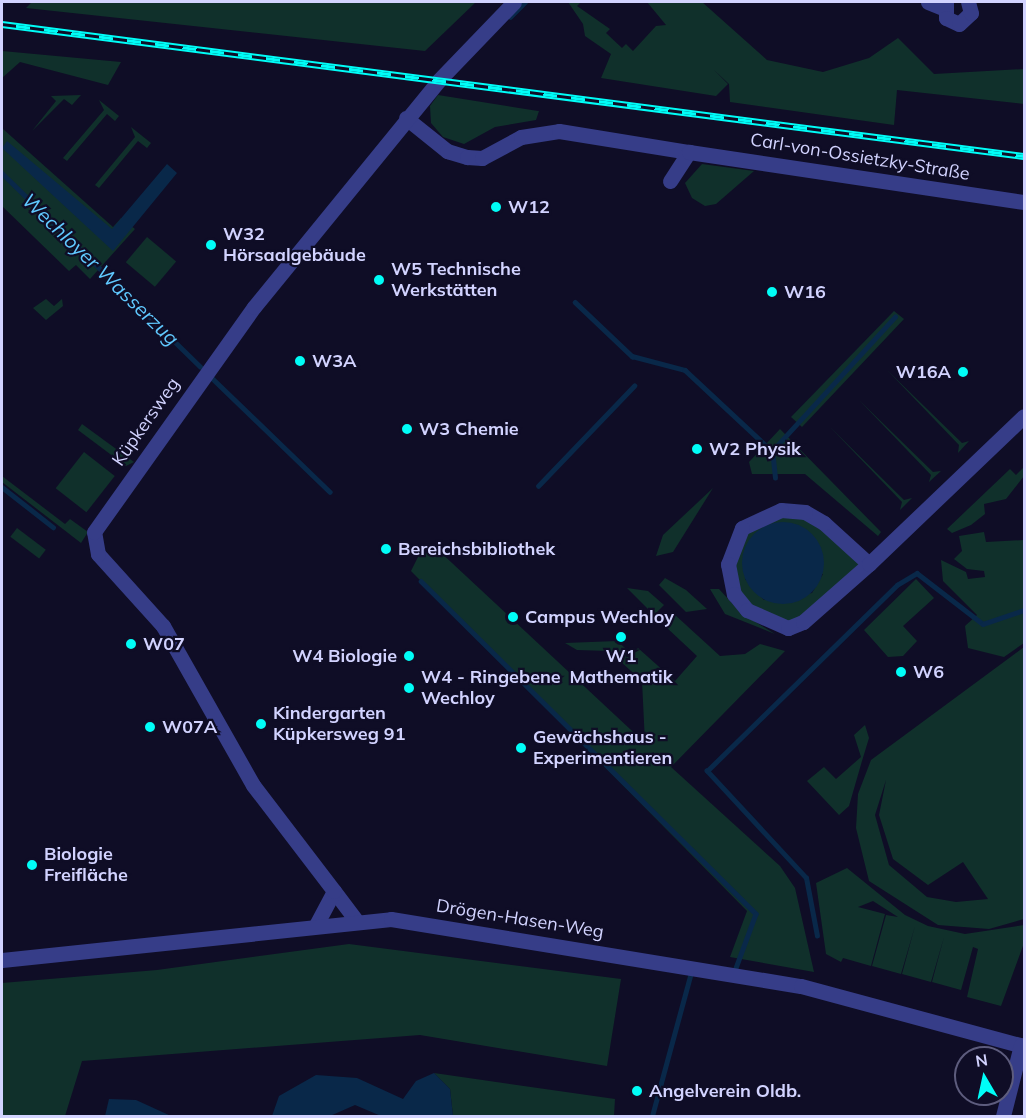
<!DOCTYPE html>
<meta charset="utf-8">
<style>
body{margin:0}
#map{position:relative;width:1026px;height:1118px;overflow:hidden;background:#0f0d26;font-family:Mulish,sans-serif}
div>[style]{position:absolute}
.green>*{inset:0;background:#10302b;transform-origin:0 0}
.water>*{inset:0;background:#092849}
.round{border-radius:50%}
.stream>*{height:4.5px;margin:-2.25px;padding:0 2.25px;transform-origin:2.25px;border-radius:2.25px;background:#092849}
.street>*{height:15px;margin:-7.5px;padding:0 7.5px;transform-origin:7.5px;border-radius:7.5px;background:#363d88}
.rail>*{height:7px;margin-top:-3.5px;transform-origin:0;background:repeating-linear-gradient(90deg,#0f0d26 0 14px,#00fdf7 0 28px);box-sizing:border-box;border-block:2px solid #00fdf7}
.dots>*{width:16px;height:16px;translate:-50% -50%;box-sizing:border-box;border:3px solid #0f0d26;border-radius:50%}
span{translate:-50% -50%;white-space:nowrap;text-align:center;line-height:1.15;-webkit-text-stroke:4.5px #0f0d26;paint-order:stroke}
.street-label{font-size:18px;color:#d2d3ff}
.poi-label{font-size:18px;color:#d2d3ff;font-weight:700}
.left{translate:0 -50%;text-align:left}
.right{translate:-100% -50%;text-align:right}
.water-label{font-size:20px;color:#60c9ff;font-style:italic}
.frame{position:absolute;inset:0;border:3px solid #d2d3ff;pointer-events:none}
.north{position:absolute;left:954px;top:1046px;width:60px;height:60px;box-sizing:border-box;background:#0f0d26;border:2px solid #5d5c7d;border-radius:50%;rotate:351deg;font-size:16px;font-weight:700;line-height:24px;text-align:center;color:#d2d3ff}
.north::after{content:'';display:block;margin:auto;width:21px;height:27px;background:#00fdf7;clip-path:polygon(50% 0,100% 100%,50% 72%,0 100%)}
</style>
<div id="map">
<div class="green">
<div style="clip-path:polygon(32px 2px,476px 2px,425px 51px,26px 8px)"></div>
<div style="clip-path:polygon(568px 2px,581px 2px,577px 6px,610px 29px,606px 33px,622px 48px,626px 44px,633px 51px,656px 26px,666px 25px,647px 2px,702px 2px,767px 60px,823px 72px,869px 58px,898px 38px,934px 74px,1024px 69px,1024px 104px,897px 90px,894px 125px,730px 102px,729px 84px,714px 70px,728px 84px,716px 96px,601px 78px,611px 54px,585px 36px,583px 24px)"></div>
<div style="clip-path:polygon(2px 51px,121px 62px,108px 85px,20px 62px,2px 78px)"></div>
<div style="clip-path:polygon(81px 95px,72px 105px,64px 99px,32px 131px,56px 101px,51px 96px)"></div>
<div style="clip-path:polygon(438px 95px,538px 111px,539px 111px,536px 120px,495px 127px,464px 144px,443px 137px,431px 123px,430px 106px)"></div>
<div style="clip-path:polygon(99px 100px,119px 116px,115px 121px,107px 114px,67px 161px,63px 158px,104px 110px)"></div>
<div style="clip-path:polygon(131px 127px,151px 143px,147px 148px,138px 141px,99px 188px,95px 185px,135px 137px)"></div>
<div style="clip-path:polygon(3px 129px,113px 227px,121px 218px,135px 229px,90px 279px,76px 265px,69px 271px,2px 206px)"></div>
<div style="clip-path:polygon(702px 164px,754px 171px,716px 204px,705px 206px,692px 198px,685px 183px)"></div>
<div style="left:147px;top:237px;width:38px;height:33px;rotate:40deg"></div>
<div style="clip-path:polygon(46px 299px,54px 306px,62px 299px,63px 306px,46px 320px,33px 308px)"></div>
<div style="clip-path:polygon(894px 311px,904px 319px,802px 427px,791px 417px)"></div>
<div style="clip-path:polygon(887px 370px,962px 443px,969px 441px,958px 453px,959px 445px)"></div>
<div style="clip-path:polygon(859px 400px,933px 472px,941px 471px,929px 482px,931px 475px)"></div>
<div style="clip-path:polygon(82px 424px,134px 462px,126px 466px,78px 430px)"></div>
<div style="clip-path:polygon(830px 427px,904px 500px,912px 498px,900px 510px,902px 502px)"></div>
<div style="clip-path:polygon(780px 429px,881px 532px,878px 536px,805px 474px,752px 474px,749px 462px)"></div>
<div style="left:84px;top:452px;width:39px;height:46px;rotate:38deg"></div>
<div style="clip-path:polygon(1024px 467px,1024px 476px,1006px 499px,984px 504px,985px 514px,971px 525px,952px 533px,947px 529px,1010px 469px,1016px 475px)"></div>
<div style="clip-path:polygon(2px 476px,65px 524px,70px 519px,88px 532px,81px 543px,2px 482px)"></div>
<div style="clip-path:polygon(713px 488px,673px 552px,656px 556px,663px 535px)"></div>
<div style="clip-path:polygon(evenodd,805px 512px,869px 564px,788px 628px,734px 594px,731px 545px,761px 515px,805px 512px,823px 574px,812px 593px,764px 600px,745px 579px,823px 574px)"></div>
<div style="left:17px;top:528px;width:36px;height:11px;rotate:37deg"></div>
<div style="clip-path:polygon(984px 532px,986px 542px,1024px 540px,1024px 643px,1004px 657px,968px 648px,965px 626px,977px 615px,943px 581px,941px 560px,966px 572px,968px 579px,985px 577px,984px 571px,967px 569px,954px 559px,962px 551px,959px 536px)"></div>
<div style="clip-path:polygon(437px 549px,645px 743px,642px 681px,609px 651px,577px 650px,565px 643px,617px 641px,632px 654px,638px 648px,675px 681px,697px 656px,666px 627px,674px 614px,720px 656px,745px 654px,760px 644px,785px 651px,671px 767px,780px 866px,795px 888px,814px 972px,730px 957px,747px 911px,411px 571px,419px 555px)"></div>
<div style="clip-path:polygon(665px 578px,686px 590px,707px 609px,686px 612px,659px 585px)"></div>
<div style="clip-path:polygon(916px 579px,934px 598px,903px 626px,917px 641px,903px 656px,888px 657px,864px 630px)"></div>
<div style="clip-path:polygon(627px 588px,648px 591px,664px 605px,654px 615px)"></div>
<div style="clip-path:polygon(710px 589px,719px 589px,741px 613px,775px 634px,725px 614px)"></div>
<div style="clip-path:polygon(evenodd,1024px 647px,1024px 919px,989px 929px,938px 925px,869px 881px,856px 828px,858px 794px,871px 760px,1024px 647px,886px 780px,879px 815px,893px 859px,928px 885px,963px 862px,988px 899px,956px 902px,927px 897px,889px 865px,875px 815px,886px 780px)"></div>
<div style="clip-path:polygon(865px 725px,869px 738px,862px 761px,849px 806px,839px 815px,807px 781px,824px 767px,836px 779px,861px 757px,854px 735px)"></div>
<div style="clip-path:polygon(847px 868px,905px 915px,928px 926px,965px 934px,1024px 925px,1024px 943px,1001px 1006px,967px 997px,978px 949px,973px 947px,961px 990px,932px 982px,944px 937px,931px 982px,902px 974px,915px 926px,901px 974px,872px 966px,886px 915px,898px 917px,873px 901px,858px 907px,885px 914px,871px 966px,843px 958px,841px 962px,826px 954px,816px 883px)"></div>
<div style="clip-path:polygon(349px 944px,621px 979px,607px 1066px,420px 1035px,82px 1061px,65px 1116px,2px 1116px,2px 983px,157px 970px)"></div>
<div style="clip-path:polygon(434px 1073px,615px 1099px,614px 1116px,453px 1116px,450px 1089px)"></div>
</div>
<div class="water">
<div style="clip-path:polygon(7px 141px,112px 229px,167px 164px,177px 173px,113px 251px,2px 148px)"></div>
<div class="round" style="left:742px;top:522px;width:82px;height:82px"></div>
<div style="clip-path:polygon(434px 1073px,450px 1089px,453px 1116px,381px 1116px,355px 1105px,330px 1116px,272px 1116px,279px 1096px,316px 1075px,357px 1078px,403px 1099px,416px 1081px)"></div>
<div style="clip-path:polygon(109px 1099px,136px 1100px,171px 1116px,105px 1116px)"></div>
</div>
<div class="stream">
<div style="left:510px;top:17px;width:21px;rotate:-45deg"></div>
<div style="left:2px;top:173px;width:277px;rotate:44.3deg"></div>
<div style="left:575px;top:302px;width:79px;rotate:43.5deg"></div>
<div style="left:632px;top:356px;width:55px;rotate:14.8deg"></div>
<div style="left:685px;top:370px;width:119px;rotate:43deg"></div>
<div style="left:209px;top:375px;width:168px;rotate:44deg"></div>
<div style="left:775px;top:478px;width:27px;rotate:-96deg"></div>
<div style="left:772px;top:451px;width:182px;rotate:-47.5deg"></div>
<div style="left:538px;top:486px;width:139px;rotate:-46.2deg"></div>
<div style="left:2px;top:487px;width:65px;rotate:38.1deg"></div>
<div style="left:421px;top:581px;width:472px;rotate:44.8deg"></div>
<div style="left:756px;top:914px;width:58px;rotate:110.3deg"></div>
<div style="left:817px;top:936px;width:59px;rotate:-100.7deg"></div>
<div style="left:806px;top:878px;width:146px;rotate:-132.8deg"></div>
<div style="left:707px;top:771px;width:266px;rotate:-44.4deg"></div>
<div style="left:897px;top:585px;width:23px;rotate:-31deg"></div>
<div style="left:917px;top:573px;width:83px;rotate:37.7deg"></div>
<div style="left:983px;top:624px;width:43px;rotate:-18.9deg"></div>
<div style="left:652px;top:1116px;width:149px;rotate:-74.8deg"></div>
</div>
<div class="street">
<div style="left:928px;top:2px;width:16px;rotate:22deg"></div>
<div style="left:946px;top:2px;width:16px;rotate:90deg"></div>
<div style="left:946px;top:18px;width:14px;rotate:25deg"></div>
<div style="left:959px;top:24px;width:16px;rotate:-43deg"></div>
<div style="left:971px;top:13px;width:11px;rotate:-105deg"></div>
<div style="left:406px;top:118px;width:53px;rotate:38.8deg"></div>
<div style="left:447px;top:151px;width:21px;rotate:17deg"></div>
<div style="left:467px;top:157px;width:15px;rotate:4deg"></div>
<div style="left:482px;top:158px;width:44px;rotate:-28.3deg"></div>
<div style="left:521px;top:137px;width:38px;rotate:-9deg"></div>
<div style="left:559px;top:131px;width:132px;rotate:9.2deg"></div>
<div style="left:670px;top:181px;width:35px;rotate:-57deg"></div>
<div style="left:689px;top:152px;width:339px;rotate:8.5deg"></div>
<div style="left:869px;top:564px;width:61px;rotate:-137.7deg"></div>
<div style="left:824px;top:523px;width:22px;rotate:-150deg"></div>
<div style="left:805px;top:512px;width:24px;rotate:-175deg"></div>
<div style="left:781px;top:510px;width:43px;rotate:155.2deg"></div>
<div style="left:742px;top:528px;width:39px;rotate:111deg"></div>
<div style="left:728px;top:564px;width:31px;rotate:79deg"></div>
<div style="left:734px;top:594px;width:21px;rotate:51deg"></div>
<div style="left:747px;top:610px;width:45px;rotate:23.7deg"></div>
<div style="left:788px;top:628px;width:16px;rotate:-22deg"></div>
<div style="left:803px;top:622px;width:88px;rotate:-41.3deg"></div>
<div style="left:869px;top:564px;width:214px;rotate:-43.7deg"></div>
<div style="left:334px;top:891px;width:36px;rotate:53deg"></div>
<div style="left:316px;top:925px;width:38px;rotate:-62deg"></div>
<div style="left:334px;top:891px;width:133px;rotate:-127.4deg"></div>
<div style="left:253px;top:785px;width:183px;rotate:-119.5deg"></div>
<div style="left:163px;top:626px;width:97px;rotate:-132.1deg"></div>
<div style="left:98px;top:554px;width:22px;rotate:-100deg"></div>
<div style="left:94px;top:532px;width:276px;rotate:-54.6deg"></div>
<div style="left:254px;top:307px;width:293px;rotate:-50.8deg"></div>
<div style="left:439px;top:80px;width:108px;rotate:-46.1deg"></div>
<div style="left:2px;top:960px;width:391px;rotate:-6deg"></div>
<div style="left:391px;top:919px;width:415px;rotate:9.3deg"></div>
<div style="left:801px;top:986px;width:231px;rotate:15.1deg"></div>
<div style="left:1003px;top:1116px;width:73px;rotate:-75.8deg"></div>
</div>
<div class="rail">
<div style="left:2px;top:24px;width:1030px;rotate:7.36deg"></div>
</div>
<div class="dots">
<div style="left:496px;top:207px;background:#00fdf7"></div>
<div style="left:211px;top:245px;background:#00fdf7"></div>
<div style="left:379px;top:280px;background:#00fdf7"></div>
<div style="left:772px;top:292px;background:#00fdf7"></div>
<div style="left:300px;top:361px;background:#00fdf7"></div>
<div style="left:963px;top:372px;background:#00fdf7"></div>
<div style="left:407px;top:429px;background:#00fdf7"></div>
<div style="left:697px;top:449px;background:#00fdf7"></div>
<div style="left:386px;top:549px;background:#00fdf7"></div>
<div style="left:513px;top:617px;background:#00fdf7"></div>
<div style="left:621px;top:637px;background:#00fdf7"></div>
<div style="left:131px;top:644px;background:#00fdf7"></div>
<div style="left:409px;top:656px;background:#00fdf7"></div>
<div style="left:901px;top:672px;background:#00fdf7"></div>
<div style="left:409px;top:688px;background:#00fdf7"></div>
<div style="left:261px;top:724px;background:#00fdf7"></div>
<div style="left:150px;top:727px;background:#00fdf7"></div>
<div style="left:521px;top:748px;background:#00fdf7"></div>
<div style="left:32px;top:865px;background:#00fdf7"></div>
<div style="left:637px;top:1091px;background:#00fdf7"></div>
</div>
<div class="street-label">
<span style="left:860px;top:157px;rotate:9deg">Carl-von-Ossietzky-Straße</span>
<span style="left:146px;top:422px;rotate:-55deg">Küpkersweg</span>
<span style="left:520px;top:919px;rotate:9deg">Drögen-Hasen-Weg</span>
</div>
<div class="poi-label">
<span class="left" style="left:508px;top:207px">W12</span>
<span class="left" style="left:223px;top:245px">W32<br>Hörsaalgebäude</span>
<span class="left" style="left:391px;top:280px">W5 Technische<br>Werkstätten</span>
<span class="left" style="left:784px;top:292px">W16</span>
<span class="left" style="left:312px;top:361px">W3A</span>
<span class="right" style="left:951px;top:372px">W16A</span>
<span class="left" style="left:419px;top:429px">W3 Chemie</span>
<span class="left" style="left:709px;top:449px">W2 Physik</span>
<span class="left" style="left:398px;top:549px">Bereichsbibliothek</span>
<span class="left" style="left:525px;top:617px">Campus Wechloy</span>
<span class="left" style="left:143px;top:644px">W07</span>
<span class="right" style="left:397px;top:656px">W4 Biologie</span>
<span style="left:621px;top:667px">W1<br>Mathematik</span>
<span class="left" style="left:913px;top:672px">W6</span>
<span class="left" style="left:421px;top:688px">W4 - Ringebene<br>Wechloy</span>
<span class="left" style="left:273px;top:724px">Kindergarten<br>Küpkersweg 91</span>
<span class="left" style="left:162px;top:727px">W07A</span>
<span class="left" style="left:533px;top:748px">Gewächshaus -<br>Experimentieren</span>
<span class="left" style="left:44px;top:865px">Biologie<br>Freifläche</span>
<span class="left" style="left:649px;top:1091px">Angelverein Oldb.</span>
</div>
<div class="water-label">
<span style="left:101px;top:269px;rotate:44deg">Wechloyer Wasserzug</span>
</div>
<div class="frame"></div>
<div class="north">N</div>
</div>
